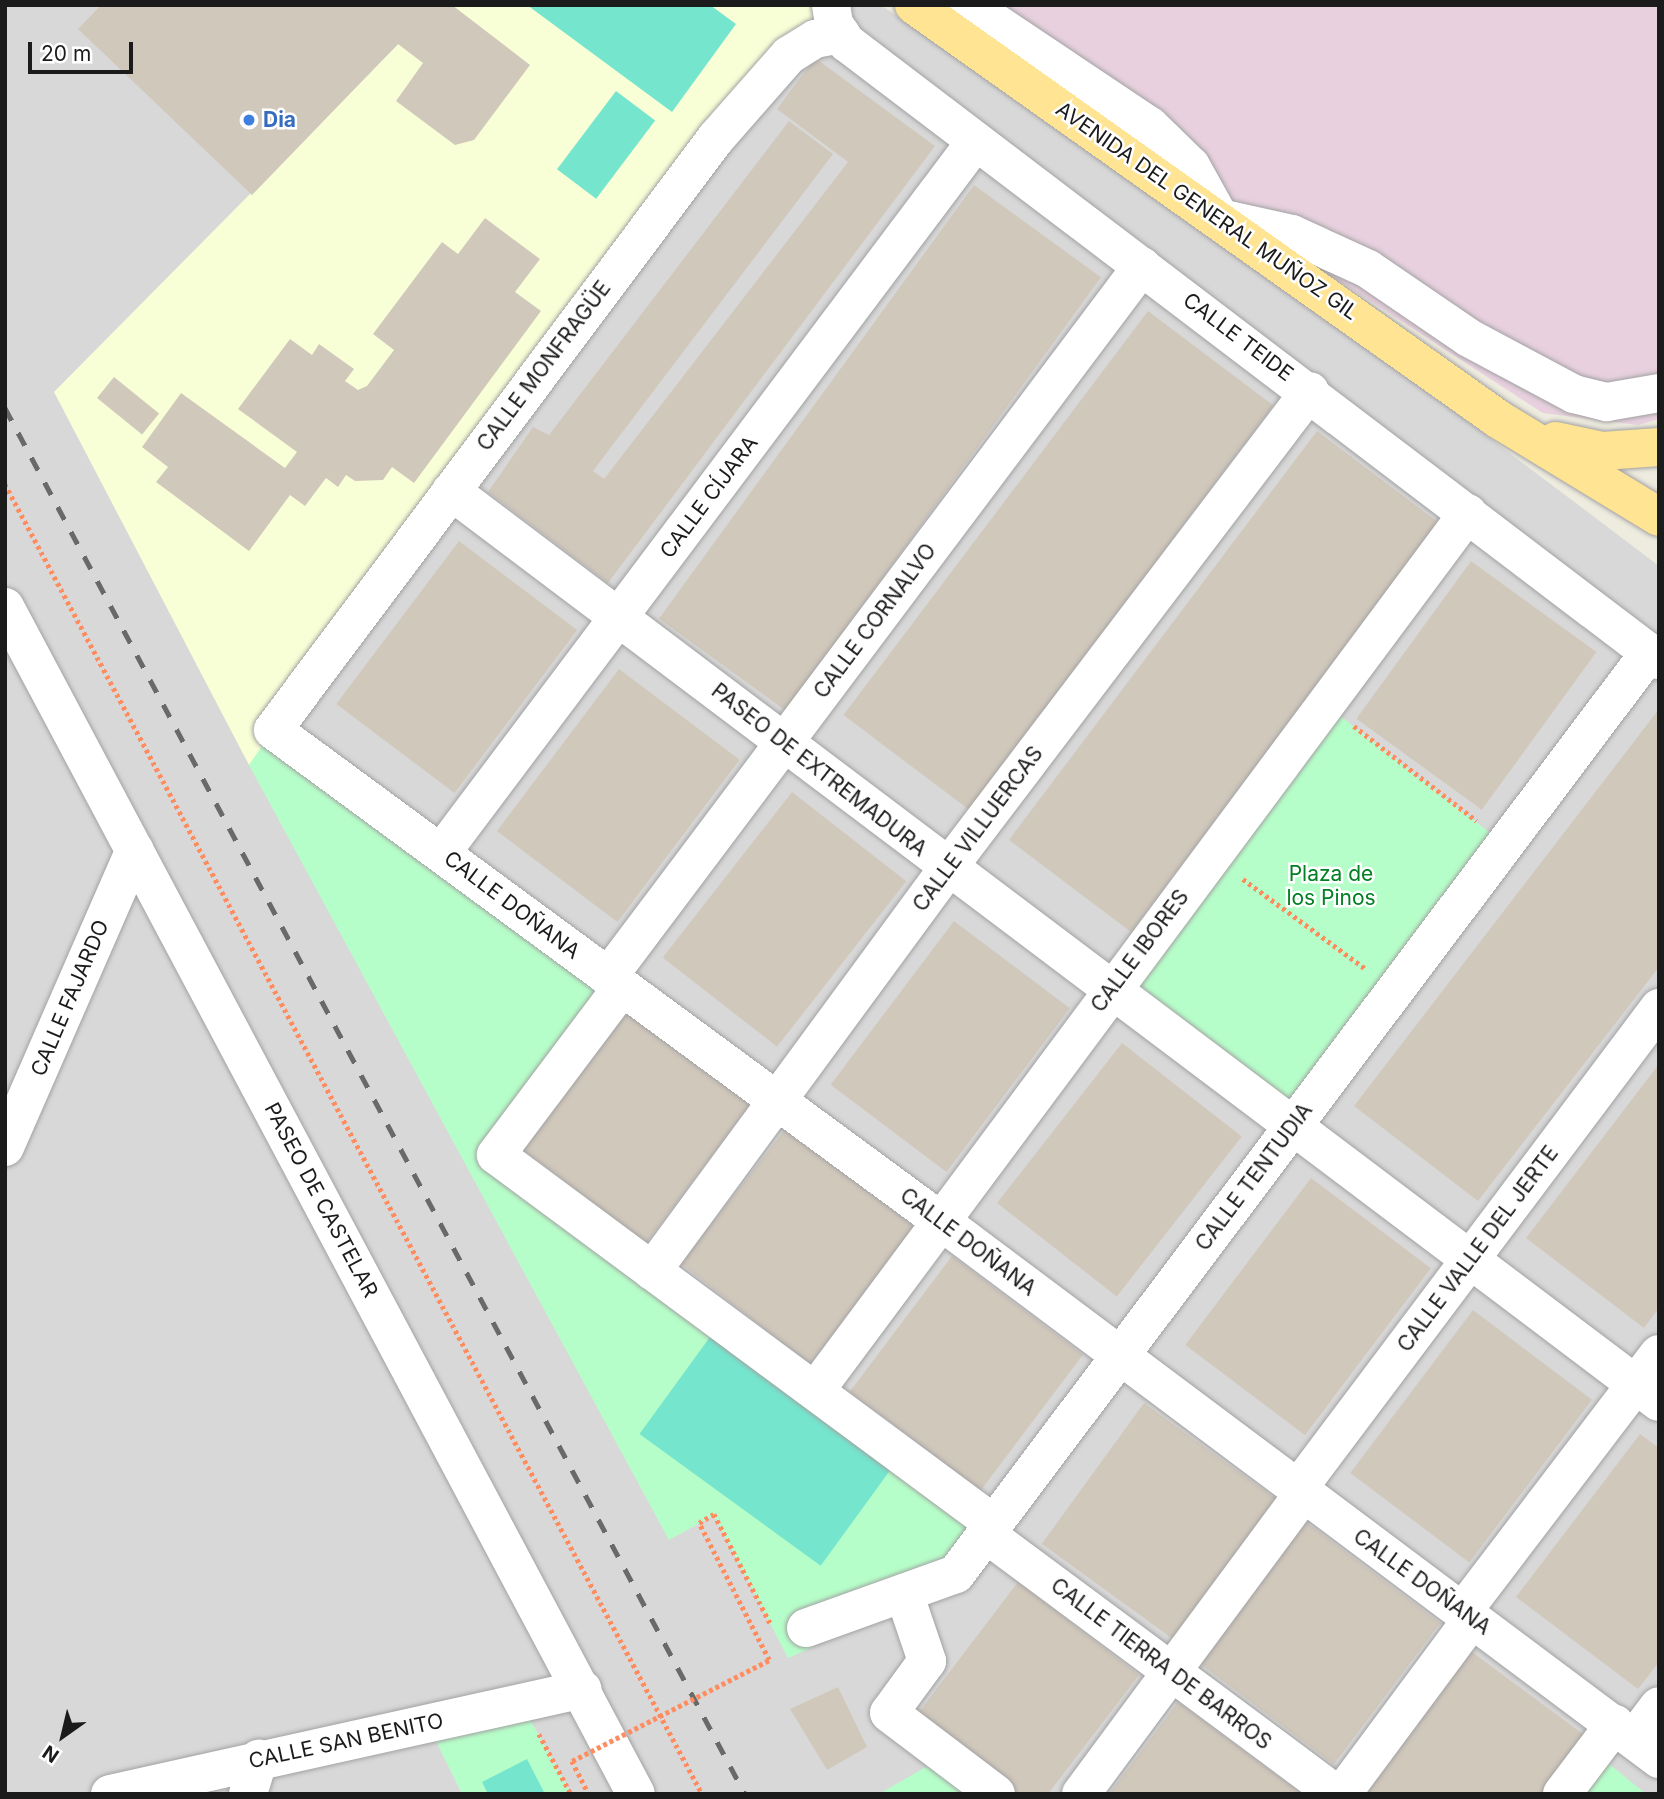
<!DOCTYPE html>
<meta charset="utf-8">
<style>
body{margin:0}
#map{position:relative;width:1664px;height:1799px;overflow:hidden;background:#eeebdf;font-family:Inter,sans-serif}
div>[style]{position:absolute}
.residential>*{inset:0;background:#d9d8d8}
.industrial>*{inset:0;background:#e8d0df}
.education>*{inset:0;background:#f8ffd7}
.park>*{inset:0;background:#b6fec9;transform-origin:0 0}
.pitch>*{inset:0;background:#75e5cd;transform-origin:0 0}
.building>*{inset:0;background:#d1c8bc;transform-origin:0 0}
.path>*{height:4.5px;margin-top:-2.25px;transform-origin:0;background:repeating-linear-gradient(90deg,#ff8c5f 0 3.5px,transparent 0 7px)}
.roads{filter:drop-shadow(0 0 2px #a2a2a2) drop-shadow(0 0 2px #a2a2a2)}
.minor>*{height:38px;margin:-19px;padding:0 19px;transform-origin:19px;border-radius:19px;background:#fff}
.major>*{height:38px;margin:-19px;padding:0 19px;transform-origin:19px;border-radius:19px;background:#ffe493}
.rail>*{height:5px;margin-top:-2.5px;transform-origin:0;background:repeating-linear-gradient(90deg,#696969 0 14px,transparent 0 28px)}
.path-bridge>*{height:4.5px;margin-top:-2.25px;transform-origin:0;background:repeating-linear-gradient(90deg,#ff8c5f 0 3.5px,transparent 0 7px)}
.dots>*{width:19px;height:19px;translate:-50% -50%;box-sizing:border-box;border:4px solid #fff;border-radius:50%}
span{translate:-50% -50%;white-space:nowrap;text-align:center;line-height:1.15;-webkit-text-stroke:5px #fff;paint-order:stroke}
.shop-label{font-size:21px;color:#366cbe;font-weight:700}
.left{translate:0 -50%;text-align:left}
.street-label{font-size:21px;color:#1b1b1b}
.park-label{font-size:21px;color:#028023}
.frame{position:absolute;inset:0;border:7px solid #1b1b1b;pointer-events:none}
.north{position:absolute;left:28px;top:1701px;width:70px;height:70px;-webkit-text-stroke:5px #fff;paint-order:stroke;rotate:214deg;font-size:19px;font-weight:700;line-height:28px;text-align:center;color:#1b1b1b}
.north::after{content:'';display:block;margin:auto;width:24px;height:32px;background:#1b1b1b;clip-path:polygon(50% 0,100% 100%,50% 72%,0 100%)}
.scale{position:absolute;left:28px;top:42px;width:105px;height:32px;box-sizing:border-box;border:4px solid #1b1b1b;border-top:0;padding-left:9px;font-size:21px;line-height:24px;white-space:nowrap;color:#1b1b1b;-webkit-text-stroke:5px #fff;paint-order:stroke}
</style>
<div id="map">
<div class="residential">
<div style="clip-path:polygon(5px 5px,881px 5px,1347px 330px,1659px 566px,1659px 1794px,5px 1794px)"></div>
</div>
<div class="industrial">
<div style="clip-path:polygon(944px 5px,1659px 5px,1659px 419px,1638px 425px,1543px 413px,1299px 255px)"></div>
</div>
<div class="education">
<div style="clip-path:polygon(437px 5px,831px 5px,815px 39px,249px 765px,54px 392px)"></div>
</div>
<div class="park">
<div style="left:1325px;top:704px;width:228px;height:357px;rotate:38deg"></div>
<div style="clip-path:polygon(273px 730px,622px 987px,496px 1156px,994px 1524px,956px 1574px,806px 1628px,813px 1647px,788px 1658px,714px 1515px,669px 1540px,249px 765px)"></div>
<div style="clip-path:polygon(521px 1703px,571px 1794px,462px 1794px,427px 1723px)"></div>
<div style="clip-path:polygon(1598px 1755px,1646px 1794px,1567px 1794px)"></div>
<div style="clip-path:polygon(931px 1764px,996px 1794px,879px 1794px)"></div>
</div>
<div class="pitch">
<div style="clip-path:polygon(527px 5px,710px 5px,736px 24px,672px 112px)"></div>
<div style="left:616px;top:91px;width:49px;height:98px;rotate:37deg"></div>
<div style="left:710px;top:1337px;width:224px;height:120px;rotate:36deg"></div>
<div style="clip-path:polygon(527px 1759px,545px 1794px,488px 1794px,482px 1782px)"></div>
</div>
<div class="building">
<div style="clip-path:polygon(101px 5px,452px 5px,530px 65px,474px 140px,455px 145px,396px 101px,423px 63px,398px 44px,252px 195px,78px 29px)"></div>
<div style="clip-path:polygon(815px 58px,935px 146px,608px 583px,488px 492px,533px 427px,549px 435px,789px 121px,833px 154px,593px 471px,604px 479px,848px 162px,777px 109px)"></div>
<div style="left:974px;top:185px;width:157px;height:536px;rotate:36deg"></div>
<div style="clip-path:polygon(485px 218px,540px 259px,515px 292px,541px 311px,414px 483px,392px 467px,383px 480px,355px 481px,346px 475px,338px 487px,326px 478px,305px 506px,290px 495px,249px 551px,156px 482px,168px 467px,142px 447px,181px 393px,285px 468px,297px 452px,238px 409px,290px 339px,312px 355px,319px 344px,354px 369px,345px 381px,358px 390px,367px 386px,394px 350px,373px 334px,442px 242px,458px 254px)"></div>
<div style="left:1148px;top:311px;width:157px;height:506px;rotate:37deg"></div>
<div style="left:114px;top:377px;width:58px;height:27px;rotate:39deg"></div>
<div style="left:1317px;top:431px;width:153px;height:512px;rotate:37deg"></div>
<div style="left:459px;top:541px;width:148px;height:204px;rotate:37deg"></div>
<div style="left:1471px;top:561px;width:155px;height:195px;rotate:36deg"></div>
<div style="left:619px;top:669px;width:151px;height:203px;rotate:37deg"></div>
<div style="clip-path:polygon(1659px 709px,1659px 967px,1478px 1201px,1354px 1106px)"></div>
<div style="left:792px;top:792px;width:145px;height:210px;rotate:38deg"></div>
<div style="left:954px;top:921px;width:145px;height:205px;rotate:37deg"></div>
<div style="left:624px;top:1008px;width:159px;height:174px;rotate:37deg"></div>
<div style="left:1122px;top:1043px;width:152px;height:203px;rotate:38deg"></div>
<div style="clip-path:polygon(1659px 1064px,1659px 1308px,1644px 1328px,1526px 1238px)"></div>
<div style="left:787px;top:1127px;width:164px;height:173px;rotate:38deg"></div>
<div style="left:1311px;top:1178px;width:150px;height:209px;rotate:37deg"></div>
<div style="left:952px;top:1256px;width:164px;height:170px;rotate:37deg"></div>
<div style="left:1473px;top:1310px;width:149px;height:204px;rotate:37deg"></div>
<div style="left:1144px;top:1403px;width:165px;height:174px;rotate:36deg"></div>
<div style="clip-path:polygon(1640px 1434px,1659px 1448px,1659px 1662px,1638px 1689px,1516px 1597px)"></div>
<div style="left:1306px;top:1522px;width:168px;height:177px;rotate:37deg"></div>
<div style="clip-path:polygon(1018px 1582px,1139px 1675px,1048px 1794px,1017px 1794px,916px 1716px)"></div>
<div style="clip-path:polygon(1468px 1649px,1587px 1737px,1546px 1794px,1362px 1794px)"></div>
<div style="clip-path:polygon(838px 1687px,867px 1747px,827px 1770px,790px 1709px)"></div>
<div style="clip-path:polygon(1178px 1702px,1302px 1794px,1109px 1794px)"></div>
</div>
<div class="path">
<div style="left:5px;top:484px;width:1484px;rotate:61.98deg"></div>
<div style="left:1354px;top:726px;width:155px;rotate:37.7deg"></div>
<div style="left:1243px;top:879px;width:152px;rotate:36.2deg"></div>
<div style="left:769px;top:1660px;width:154px;rotate:-117.1deg"></div>
<div style="left:699px;top:1523px;width:17px;rotate:-31deg"></div>
<div style="left:714px;top:1514px;width:123px;rotate:62.8deg"></div>
<div style="left:539px;top:1734px;width:68px;rotate:61.9deg"></div>
<div style="left:572px;top:1761px;width:37px;rotate:63deg"></div>
</div>
<div class="roads">
<div class="minor">
<div style="left:831px;top:5px;width:19px;rotate:81deg"></div>
<div style="left:834px;top:24px;width:23px;rotate:56deg"></div>
<div style="left:847px;top:43px;width:1020px;rotate:37.23deg"></div>
<div style="left:969px;top:5px;width:218px;rotate:33.8deg"></div>
<div style="left:1150px;top:126px;width:57px;rotate:44.3deg"></div>
<div style="left:1191px;top:166px;width:60px;rotate:60.9deg"></div>
<div style="left:1220px;top:218px;width:74px;rotate:12.5deg"></div>
<div style="left:1292px;top:234px;width:84px;rotate:24.7deg"></div>
<div style="left:1368px;top:269px;width:122px;rotate:34.3deg"></div>
<div style="left:1469px;top:338px;width:119px;rotate:28.1deg"></div>
<div style="left:1574px;top:394px;width:34px;rotate:14deg"></div>
<div style="left:1607px;top:402px;width:53px;rotate:-9.8deg"></div>
<div style="left:841px;top:34px;width:26px;rotate:169deg"></div>
<div style="left:815px;top:39px;width:31px;rotate:148deg"></div>
<div style="left:789px;top:55px;width:111px;rotate:131.3deg"></div>
<div style="left:716px;top:138px;width:739px;rotate:126.81deg"></div>
<div style="left:273px;top:730px;width:830px;rotate:36.33deg"></div>
<div style="left:942px;top:1222px;width:896px;rotate:36.83deg"></div>
<div style="left:451px;top:491px;width:1513px;rotate:37.02deg"></div>
<div style="left:5px;top:607px;width:1344px;rotate:62.01deg"></div>
<div style="left:442px;top:852px;width:889px;rotate:-53.09deg"></div>
<div style="left:608px;top:977px;width:889px;rotate:-53.09deg"></div>
<div style="left:622px;top:987px;width:210px;rotate:126.9deg"></div>
<div style="left:496px;top:1155px;width:620px;rotate:36.54deg"></div>
<div style="left:5px;top:1147px;width:324px;rotate:-66.4deg"></div>
<div style="left:652px;top:1271px;width:499px;rotate:-53.7deg"></div>
<div style="left:947px;top:869px;width:600px;rotate:-52.79deg"></div>
<div style="left:815px;top:1391px;width:1094px;rotate:-53.36deg"></div>
<div style="left:1297px;top:1490px;width:603px;rotate:-53.09deg"></div>
<div style="left:986px;top:1534px;width:436px;rotate:36.6deg"></div>
<div style="left:904px;top:1593px;width:72px;rotate:71.3deg"></div>
<div style="left:927px;top:1661px;width:64px;rotate:126.2deg"></div>
<div style="left:889px;top:1713px;width:134px;rotate:37.1deg"></div>
<div style="left:1463px;top:1611px;width:323px;rotate:-52.7deg"></div>
<div style="left:806px;top:1628px;width:159px;rotate:-19.8deg"></div>
<div style="left:956px;top:1574px;width:1153px;rotate:-53.04deg"></div>
<div style="left:1634px;top:1739px;width:41px;rotate:-52.9deg"></div>
<div style="left:110px;top:1794px;width:484px;rotate:-12.5deg"></div>
<div style="left:248px;top:1794px;width:37px;rotate:-73deg"></div>
<div style="left:1081px;top:1794px;width:373px;rotate:-53.5deg"></div>
<div style="left:1342px;top:1794px;width:218px;rotate:-53.4deg"></div>
<div style="left:1562px;top:1794px;width:88px;rotate:-52.9deg"></div>
</div>
<div class="major">
<div style="left:914px;top:5px;width:716px;rotate:35.33deg"></div>
<div style="left:1498px;top:419px;width:188px;rotate:31.3deg"></div>
<div style="left:1556px;top:441px;width:48px;rotate:12deg"></div>
<div style="left:1603px;top:451px;width:56px;rotate:-4.1deg"></div>
</div>
</div>
<div class="rail">
<div style="left:5px;top:408px;width:1571px;rotate:61.9deg"></div>
</div>
<div class="path-bridge">
<div style="left:572px;top:1761px;width:221px;rotate:-27.1deg"></div>
</div>
<div class="dots">
<div style="left:249px;top:120px;background:#3f7fe0"></div>
</div>
<div class="shop-label">
<span class="left" style="left:263px;top:120px">Dia</span>
</div>
<div class="street-label">
<span style="left:1207px;top:211px;rotate:35deg">AVENIDA DEL GENERAL MUÑOZ GIL</span>
<span style="left:1238px;top:337px;rotate:37deg">CALLE TEIDE</span>
<span style="left:544px;top:366px;rotate:-53deg">CALLE MONFRAGÜE</span>
<span style="left:709px;top:497px;rotate:-53deg">CALLE CÍJARA</span>
<span style="left:875px;top:621px;rotate:-53deg">CALLE CORNALVO</span>
<span style="left:819px;top:770px;rotate:38deg">PASEO DE EXTREMADURA</span>
<span style="left:978px;top:829px;rotate:-53deg">CALLE VILLUERCAS</span>
<span style="left:512px;top:905px;rotate:37deg">CALLE DOÑANA</span>
<span style="left:1140px;top:951px;rotate:-53deg">CALLE IBORES</span>
<span style="left:70px;top:998px;rotate:-67deg">CALLE FAJARDO</span>
<span style="left:1254px;top:1177px;rotate:-53deg">CALLE TENTUDIA</span>
<span style="left:321px;top:1200px;rotate:62deg">PASEO DE CASTELAR</span>
<span style="left:968px;top:1242px;rotate:37deg">CALLE DOÑANA</span>
<span style="left:1478px;top:1249px;rotate:-53deg">CALLE VALLE DEL JERTE</span>
<span style="left:1422px;top:1582px;rotate:36deg">CALLE DOÑANA</span>
<span style="left:1161px;top:1664px;rotate:37deg">CALLE TIERRA DE BARROS</span>
<span style="left:346px;top:1741px;rotate:-12deg">CALLE SAN BENITO</span>
</div>
<div class="park-label">
<span style="left:1331px;top:886px">Plaza de<br>los Pinos</span>
</div>
<div class="frame"></div>
<div class="north">N</div>
<div class="scale">20 m</div>
</div>
